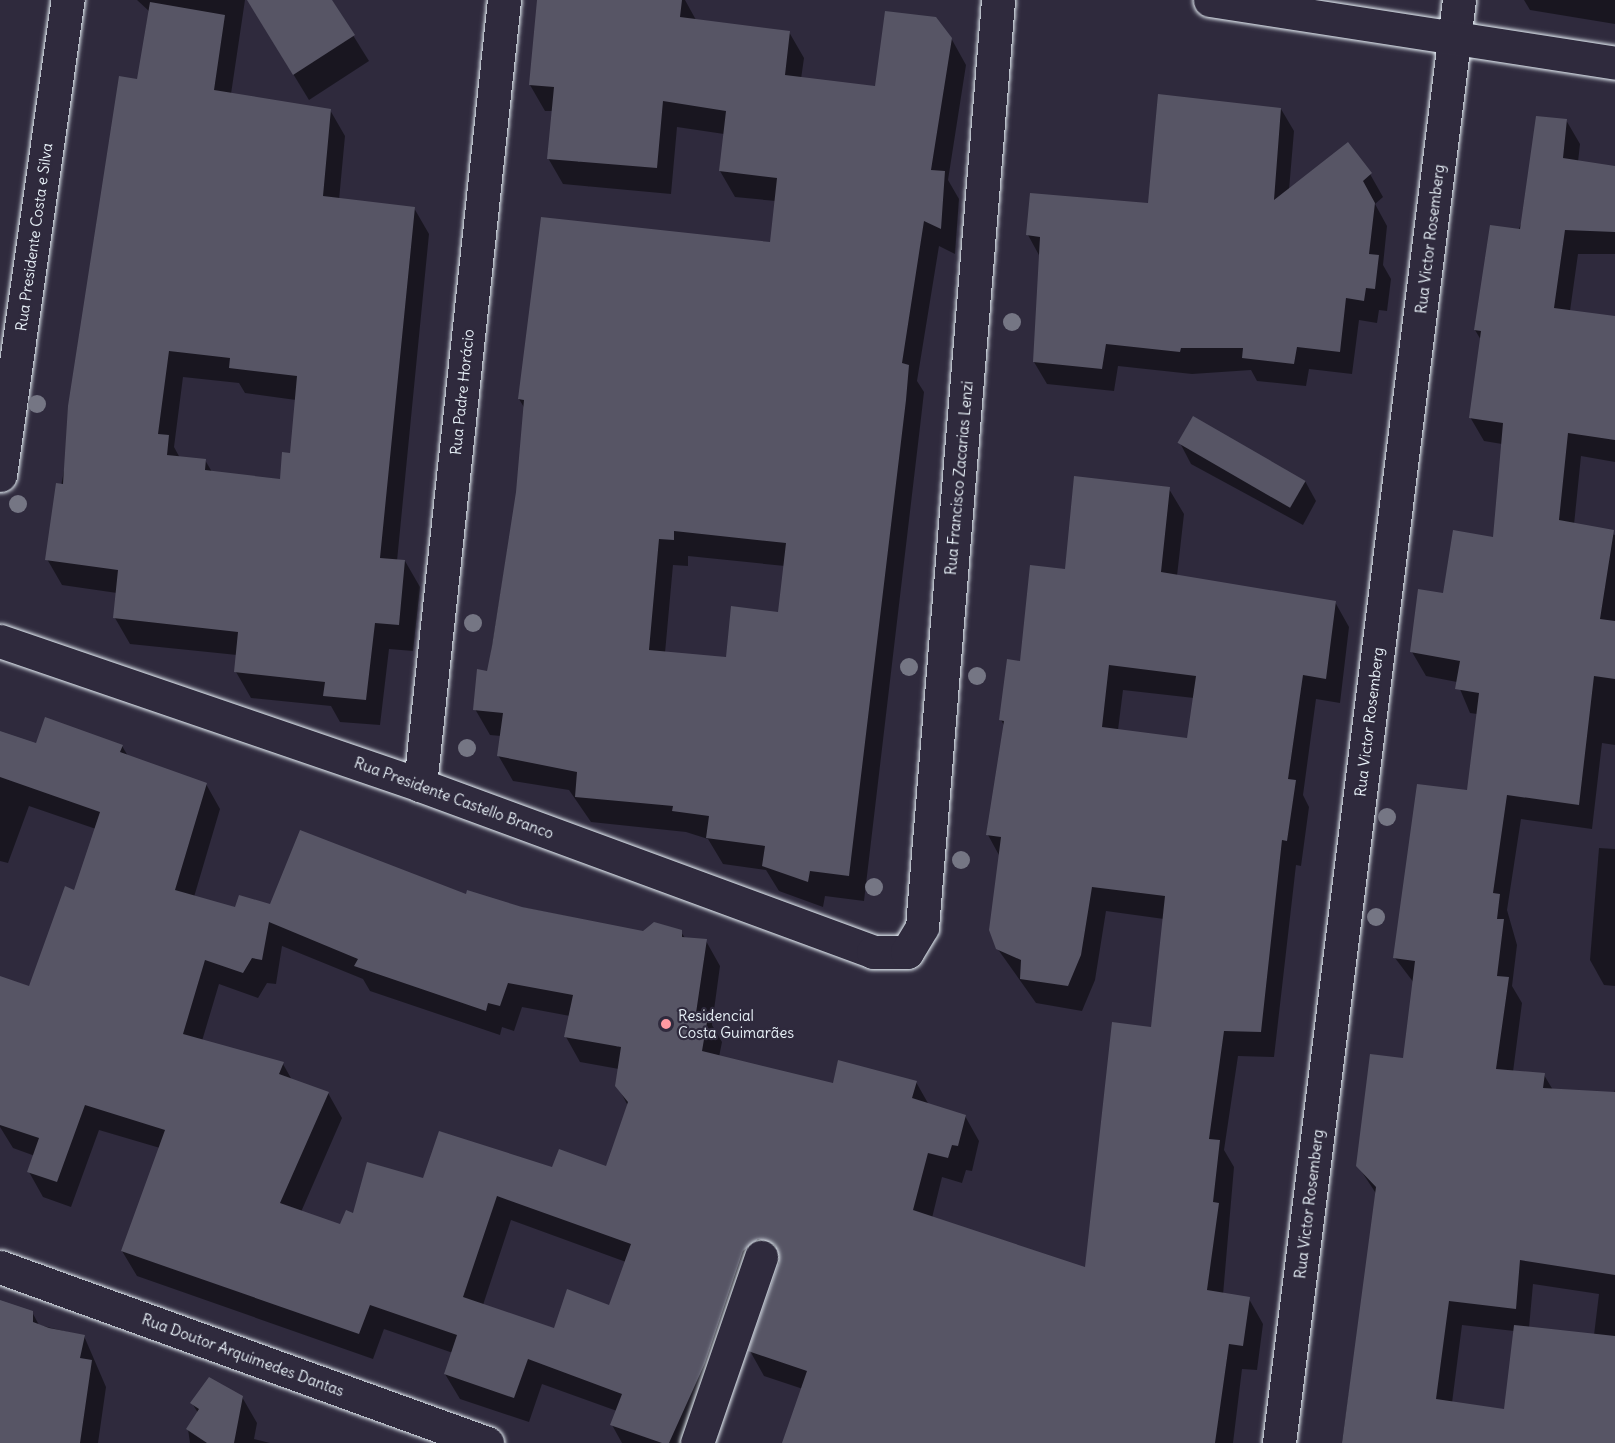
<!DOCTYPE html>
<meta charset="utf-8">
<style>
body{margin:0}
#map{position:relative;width:1615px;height:1443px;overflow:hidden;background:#2f2a3d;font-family:Delius,sans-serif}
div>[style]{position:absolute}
.shadow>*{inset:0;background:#0007}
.building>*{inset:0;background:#575565;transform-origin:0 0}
.roads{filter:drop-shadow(0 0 2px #e8f1f8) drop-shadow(0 0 2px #e8f1f8)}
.street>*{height:33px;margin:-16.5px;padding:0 16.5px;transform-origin:16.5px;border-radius:16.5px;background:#2f2a3d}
.secondary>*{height:33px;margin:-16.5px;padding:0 16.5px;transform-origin:16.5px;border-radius:16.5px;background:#2f2a3d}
.trees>*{width:18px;height:18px;margin:-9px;border-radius:50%;background:#757684}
.dots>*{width:16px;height:16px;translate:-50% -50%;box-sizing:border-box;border:3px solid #2f2a3d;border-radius:50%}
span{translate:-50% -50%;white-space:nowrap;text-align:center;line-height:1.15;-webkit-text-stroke:4.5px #2f2a3d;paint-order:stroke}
.street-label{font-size:15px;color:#e8f1f8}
.poi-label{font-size:15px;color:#e8f1f8}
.left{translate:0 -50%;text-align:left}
</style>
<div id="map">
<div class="shadow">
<div style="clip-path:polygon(evenodd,137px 0,245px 0,231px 94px,330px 110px,345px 136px,339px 200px,414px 208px,429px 234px,397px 561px,405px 561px,420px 587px,413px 651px,389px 649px,380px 725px,340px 722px,331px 706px,251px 698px,236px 672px,237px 655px,130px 644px,115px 618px,117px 593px,62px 585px,47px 559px,139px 81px,150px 12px,137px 0,183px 377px,239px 383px,245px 393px,296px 400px,291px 455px,281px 481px,212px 472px,205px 460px,180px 458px,174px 447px,183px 377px)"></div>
<div style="clip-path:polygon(248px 0,331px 0,369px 61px,309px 100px)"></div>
<div style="clip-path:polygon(evenodd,539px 0,685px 0,696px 20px,789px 32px,804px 58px,801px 79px,876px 88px,951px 38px,966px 65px,948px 180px,959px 199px,955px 254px,939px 246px,917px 381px,924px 392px,920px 427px,864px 901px,825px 896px,823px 907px,779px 891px,766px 870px,723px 864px,708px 839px,686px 832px,591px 822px,569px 790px,513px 781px,498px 755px,501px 736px,490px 735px,475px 709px,488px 672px,517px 492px,525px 409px,519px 399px,771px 244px,776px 201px,735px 197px,720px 171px,724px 134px,677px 127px,671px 194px,563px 184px,548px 158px,553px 111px,545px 111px,530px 85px,539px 0,688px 556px,785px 566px,779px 614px,727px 659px,665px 653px,673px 565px,688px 566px,688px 556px)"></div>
<div style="clip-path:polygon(1524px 0,1615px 0,1615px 24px,1530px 10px)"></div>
<div style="clip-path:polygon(1281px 109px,1294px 131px,1289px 190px,1370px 174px,1383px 197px,1375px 204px,1387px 226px,1383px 265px,1391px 279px,1387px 311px,1379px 310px,1377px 323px,1359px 320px,1352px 374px,1309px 369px,1306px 386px,1257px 381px,1251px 370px,1192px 374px,1118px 366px,1114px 391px,1047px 384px,1034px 362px,1040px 257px,1028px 235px,1149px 205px)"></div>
<div style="clip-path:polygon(evenodd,1566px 120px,1580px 144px,1578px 162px,1615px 167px,1615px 254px,1578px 254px,1570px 311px,1615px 318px,1615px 462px,1581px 456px,1574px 525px,1615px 535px,1615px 745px,1602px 743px,1592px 829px,1521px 819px,1507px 910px,1517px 945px,1512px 986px,1522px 1003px,1513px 1072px,1544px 1075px,1553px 1090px,1614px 1094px,1615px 1089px,1615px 1443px,1342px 1443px,1377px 1195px,1358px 1166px,1404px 1059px,1414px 983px,1395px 958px,1468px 792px,1477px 714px,1470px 713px,1457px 682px,1426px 676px,1412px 652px,1444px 595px,1494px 538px,1502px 444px,1484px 441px,1470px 417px,1481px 340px,1475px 330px,1566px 120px,1533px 1284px,1599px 1294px,1594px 1335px,1529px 1328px,1533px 1284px,1566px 120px,1462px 1325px,1514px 1331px,1506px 1410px,1452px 1403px,1462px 1325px)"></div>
<div style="clip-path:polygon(1180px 443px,1305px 481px,1316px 501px,1303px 525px,1191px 464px)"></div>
<div style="clip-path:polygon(evenodd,1169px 489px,1184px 514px,1177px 576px,1335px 602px,1349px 627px,1340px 703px,1316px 699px,1303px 795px,1309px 807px,1301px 866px,1296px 865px,1274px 1057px,1238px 1056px,1224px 1150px,1234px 1167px,1223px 1295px,1249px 1299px,1263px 1324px,1257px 1370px,1242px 1369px,1233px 1443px,784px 1443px,803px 1389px,764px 1376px,750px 1351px,780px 1264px,771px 1263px,694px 1443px,622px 1443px,612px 1425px,617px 1411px,542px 1384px,529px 1422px,460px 1399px,445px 1374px,453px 1353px,384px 1329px,373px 1359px,137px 1276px,122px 1251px,160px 1148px,99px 1130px,71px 1207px,43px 1197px,29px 1172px,35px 1156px,13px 1148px,0 1127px,0 978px,30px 988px,75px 891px,96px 829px,29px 806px,8px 863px,0 861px,0 732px,36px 745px,122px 746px,128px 756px,206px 784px,220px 809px,194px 897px,236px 909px,467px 896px,643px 932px,681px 932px,685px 938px,706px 941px,720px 966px,712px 1025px,722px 1042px,719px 1057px,834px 1084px,916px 1082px,929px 1105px,965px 1116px,979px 1141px,972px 1171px,966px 1170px,962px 1183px,942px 1177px,932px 1218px,1087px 1269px,1152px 1029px,1164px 919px,1106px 911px,1095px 980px,1082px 1011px,1036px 1003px,997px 948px,1000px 857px,988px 835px,1005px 727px,1001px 720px,1021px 663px,1066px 570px,1169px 489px,1123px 690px,1194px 698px,1188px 739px,1118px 730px,1123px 690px,1169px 489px,282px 946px,363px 979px,370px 991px,500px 1035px,502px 1027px,514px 1031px,522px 1007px,570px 1016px,566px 1037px,580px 1062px,619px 1069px,617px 1085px,628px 1106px,607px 1168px,424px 1180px,341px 1226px,301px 1212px,342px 1118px,328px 1093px,292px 1080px,283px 1064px,202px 1041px,219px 984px,258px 998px,267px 983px,276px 984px,282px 946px,1169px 489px,511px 1220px,626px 1262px,610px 1307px,555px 1329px,483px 1305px,511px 1220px)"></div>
<div style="clip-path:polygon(1599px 848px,1615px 849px,1615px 986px,1604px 985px,1590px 960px)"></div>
<div style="clip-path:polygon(0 1303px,32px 1312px,39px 1325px,84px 1336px,106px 1387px,98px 1443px,0 1443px)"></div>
<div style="clip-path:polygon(242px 1397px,257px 1423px,254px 1439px,270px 1443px,190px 1443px,188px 1429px,198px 1413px,192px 1403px)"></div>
</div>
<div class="building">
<div style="clip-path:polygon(247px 0,332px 0,355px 35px,293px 75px)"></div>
<div style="clip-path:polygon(evenodd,537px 0,682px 0,680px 17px,790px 31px,785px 75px,875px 86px,885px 11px,936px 17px,952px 38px,931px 170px,945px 171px,941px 229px,924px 221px,902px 363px,909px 365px,906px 400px,849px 876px,810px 871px,808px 882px,762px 866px,765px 846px,706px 838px,709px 816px,672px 811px,673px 806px,575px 797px,577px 772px,497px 756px,503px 713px,473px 710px,477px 669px,487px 671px,492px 646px,516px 492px,524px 400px,518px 399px,541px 217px,770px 242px,777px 178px,719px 171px,726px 111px,663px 101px,657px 168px,547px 159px,554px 87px,529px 85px,537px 0,674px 531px,786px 543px,778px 612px,731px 606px,726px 657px,649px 650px,659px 539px,674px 540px,674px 531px)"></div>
<div style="clip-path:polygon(evenodd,150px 2px,225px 15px,214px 90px,331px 109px,323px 196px,415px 207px,380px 558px,405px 560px,399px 625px,375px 623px,366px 700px,323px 696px,325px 682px,234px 672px,238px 632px,113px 618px,118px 570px,45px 560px,56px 483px,63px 484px,68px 406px,119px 76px,137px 79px,150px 2px,169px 351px,230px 358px,229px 368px,297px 376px,290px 453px,282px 452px,280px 479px,205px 470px,206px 459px,167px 455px,169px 435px,158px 434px,169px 351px)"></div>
<div style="clip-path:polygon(1158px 94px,1281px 108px,1274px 200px,1348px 142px,1372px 173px,1363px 181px,1375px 203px,1369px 254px,1379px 255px,1375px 289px,1366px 288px,1364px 301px,1346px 298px,1340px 352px,1297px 347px,1294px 364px,1242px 358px,1243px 348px,1181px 348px,1180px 352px,1106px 344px,1102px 369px,1033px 362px,1040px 237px,1026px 235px,1030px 193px,1148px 203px)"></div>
<div style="clip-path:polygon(1536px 116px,1567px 119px,1563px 158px,1615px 166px,1615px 232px,1565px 230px,1554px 308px,1615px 316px,1615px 440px,1568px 433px,1559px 520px,1614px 530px,1600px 619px,1615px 621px,1615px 679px,1594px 676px,1579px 805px,1507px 795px,1493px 893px,1500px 894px,1497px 919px,1504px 919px,1497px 976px,1509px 977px,1496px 1069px,1545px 1073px,1543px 1088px,1615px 1092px,1615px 1275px,1520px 1260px,1516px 1309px,1449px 1301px,1436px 1399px,1504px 1409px,1514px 1325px,1615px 1336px,1615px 1443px,1342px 1443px,1376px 1187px,1356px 1166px,1370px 1054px,1403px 1058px,1415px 961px,1393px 958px,1417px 784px,1467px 790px,1479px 693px,1455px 689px,1460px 661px,1410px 652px,1418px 589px,1443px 593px,1453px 530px,1493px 537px,1503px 423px,1469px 418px,1481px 331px,1474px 330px,1490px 225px,1520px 229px)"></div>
<div style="left:1193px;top:416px;width:130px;height:31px;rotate:30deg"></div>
<div style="clip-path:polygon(evenodd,1074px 476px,1170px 487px,1161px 572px,1336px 601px,1326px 679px,1303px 675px,1288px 779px,1296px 780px,1287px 841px,1282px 840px,1261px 1032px,1224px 1031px,1209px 1139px,1220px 1140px,1213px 1202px,1219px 1203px,1207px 1290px,1250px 1297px,1243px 1346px,1229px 1344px,1215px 1443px,782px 1443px,807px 1371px,748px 1351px,779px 1263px,775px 1245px,758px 1239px,743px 1251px,705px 1363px,669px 1443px,662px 1443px,610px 1425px,622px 1394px,528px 1359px,514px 1398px,444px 1374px,457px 1335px,370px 1305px,359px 1334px,121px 1251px,165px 1130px,85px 1105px,57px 1182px,27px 1172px,39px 1138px,0 1125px,0 976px,29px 986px,65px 886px,74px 890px,100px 812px,0 777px,0 731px,36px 743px,45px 717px,123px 745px,120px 752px,207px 783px,175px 890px,235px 907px,239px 895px,270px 904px,300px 830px,466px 894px,467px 890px,522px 907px,643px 931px,654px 922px,682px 930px,682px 937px,707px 939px,696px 1013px,708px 1016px,702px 1051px,833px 1083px,838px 1060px,917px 1081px,912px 1098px,966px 1115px,958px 1146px,952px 1145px,948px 1158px,928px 1153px,913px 1210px,1085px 1267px,1112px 1022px,1151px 1027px,1165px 896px,1092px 887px,1081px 955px,1068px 986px,1020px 979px,1021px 960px,996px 949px,989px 930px,1001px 837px,986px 835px,1004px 721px,999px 720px,1007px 659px,1020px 661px,1030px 565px,1065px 569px,1074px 476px,1109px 665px,1196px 676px,1187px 738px,1102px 727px,1109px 665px,1074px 476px,269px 922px,358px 959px,354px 966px,486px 1011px,488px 1003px,500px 1006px,508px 983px,573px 995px,564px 1037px,621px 1047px,615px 1086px,628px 1102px,606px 1166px,559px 1149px,552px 1167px,439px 1131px,423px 1178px,367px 1162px,353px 1213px,346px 1210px,340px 1224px,280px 1203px,329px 1092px,279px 1074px,284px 1062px,183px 1034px,205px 960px,243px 973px,252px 958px,262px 960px,269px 922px,1074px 476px,497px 1196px,631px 1244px,609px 1305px,567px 1289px,554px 1328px,463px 1297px,497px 1196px)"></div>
<div style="clip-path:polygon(0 1300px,33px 1311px,33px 1322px,49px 1328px,85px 1335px,80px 1358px,92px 1360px,80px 1443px,0 1443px)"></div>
<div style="clip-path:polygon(209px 1377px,243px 1396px,234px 1443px,207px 1443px,186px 1429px,199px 1409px,190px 1403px)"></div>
</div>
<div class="roads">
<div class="street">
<div style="left:0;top:475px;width:480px;rotate:-81.9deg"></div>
<div style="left:0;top:641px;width:444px;rotate:18.9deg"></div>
<div style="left:420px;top:785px;width:483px;rotate:20.2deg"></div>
<div style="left:873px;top:952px;width:34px"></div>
<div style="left:907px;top:952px;width:29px;rotate:-59deg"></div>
<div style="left:922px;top:927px;width:930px;rotate:-85.31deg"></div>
<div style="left:420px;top:785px;width:789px;rotate:-83.89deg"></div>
<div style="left:0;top:1267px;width:518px;rotate:19.87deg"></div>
<div style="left:697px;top:1443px;width:197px;rotate:-71deg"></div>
<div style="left:1279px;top:1443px;width:1454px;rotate:-82.89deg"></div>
</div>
<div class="secondary">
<div style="left:1210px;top:0;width:410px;rotate:8.8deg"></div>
</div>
</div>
<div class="trees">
<div style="left:1012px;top:322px"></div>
<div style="left:37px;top:404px"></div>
<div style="left:18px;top:504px"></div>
<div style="left:473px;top:623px"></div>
<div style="left:909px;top:667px"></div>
<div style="left:977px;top:676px"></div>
<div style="left:467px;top:748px"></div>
<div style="left:1387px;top:817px"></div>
<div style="left:961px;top:860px"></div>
<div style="left:874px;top:887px"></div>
<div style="left:1376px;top:917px"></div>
</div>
<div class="dots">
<div style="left:666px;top:1024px;background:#ff9aa2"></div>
</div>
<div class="street-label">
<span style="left:34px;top:237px;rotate:-82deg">Rua Presidente Costa e Silva</span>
<span style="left:1430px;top:239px;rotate:-83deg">Rua Victor Rosemberg</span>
<span style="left:462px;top:392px;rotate:-84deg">Rua Padre Horácio</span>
<span style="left:959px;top:478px;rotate:-85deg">Rua Francisco Zacarias Lenzi</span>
<span style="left:1369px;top:722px;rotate:-83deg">Rua Victor Rosemberg</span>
<span style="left:454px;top:798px;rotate:20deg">Rua Presidente Castello Branco</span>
<span style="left:1309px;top:1204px;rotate:-83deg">Rua Victor Rosemberg</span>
<span style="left:243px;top:1355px;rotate:20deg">Rua Doutor Arquimedes Dantas</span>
</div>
<div class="poi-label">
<span class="left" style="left:678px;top:1024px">Residencial<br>Costa Guimarães</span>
</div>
</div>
